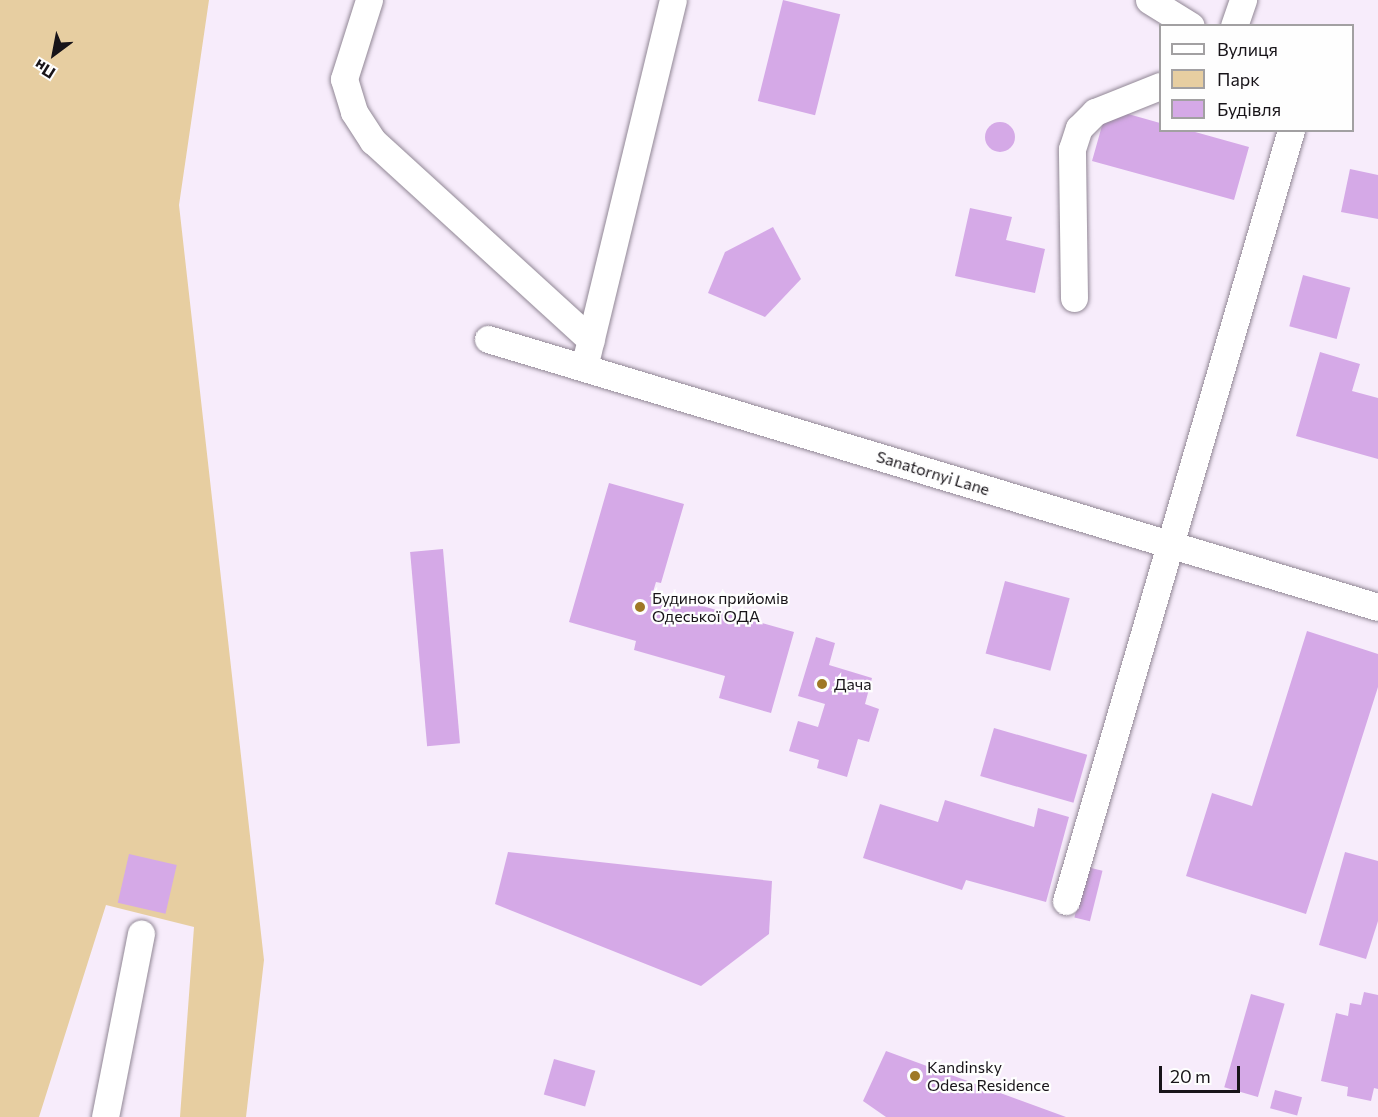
<!DOCTYPE html>
<meta charset="utf-8">
<style>
body{margin:0}
#map{position:relative;width:1378px;height:1117px;overflow:hidden;background:#f7ecfb;font-family:Commissioner,sans-serif}
div>[style]{position:absolute}
.green>*{inset:0;background:#e7cea1}
.building>*{inset:0;background:#d5a9e7;transform-origin:0 0}
.round{border-radius:50%}
.roads{filter:drop-shadow(0 0 2px #918795) drop-shadow(0 0 2px #918795)}
.minor>*{height:27px;margin:-13.5px;padding:0 13.5px;transform-origin:13.5px;border-radius:13.5px;background:#fff}
.dots>*{width:16px;height:16px;translate:-50% -50%;box-sizing:border-box;border:3px solid #fefefe;border-radius:50%}
span{translate:-50% -50%;white-space:nowrap;text-align:center;line-height:1.15;-webkit-text-stroke:4.5px #fefefe;paint-order:stroke}
.street-label{font-size:16px;color:#181419}
.poi-label{font-size:16px;color:#181419}
.left{translate:0 -50%;text-align:left}
.legend{position:absolute;left:1159px;top:24px;width:195px;height:108px;box-sizing:border-box;background:#fefefe;border:2px solid #a2a0a2;margin:0;padding:8px 10px;list-style:none;font-size:18px;color:#181419}
.legend li{display:flex;align-items:center;gap:12px;height:30px}
.legend b{width:30px;border:2px solid #a2a0a2}
.north{position:absolute;left:24px;top:24px;width:60px;height:60px;-webkit-text-stroke:4px #fefefe;paint-order:stroke;rotate:212deg;font-size:16px;font-weight:700;line-height:24px;text-align:center;color:#181419}
.north::after{content:'';display:block;margin:auto;width:21px;height:27px;background:#181419;clip-path:polygon(50% 0,100% 100%,50% 72%,0 100%)}
.scale{position:absolute;left:1159px;top:1066px;width:81px;height:27px;box-sizing:border-box;border:3px solid #181419;border-top:0;padding-left:8px;font-size:18px;line-height:21px;white-space:nowrap;color:#181419;-webkit-text-stroke:4px #fefefe;paint-order:stroke}
</style>
<div id="map">
<div class="green">
<div style="clip-path:polygon(0 0,209px 0,179px 205px,264px 960px,246px 1117px,180px 1117px,194px 927px,106px 905px,39px 1117px,0 1117px)"></div>
</div>
<div class="building">
<div style="left:783px;top:0;width:59px;height:104px;rotate:14deg"></div>
<div style="clip-path:polygon(1107px 108px,1160px 123px,1160px 130px,1188px 130px,1249px 147px,1234px 200px,1092px 161px)"></div>
<div class="round" style="left:985px;top:122px;width:30px;height:30px"></div>
<div style="clip-path:polygon(1350px 169px,1378px 175px,1378px 219px,1341px 212px)"></div>
<div style="clip-path:polygon(970px 208px,1012px 217px,1006px 240px,1045px 249px,1035px 293px,955px 276px)"></div>
<div style="clip-path:polygon(773px 227px,801px 279px,765px 317px,708px 293px,725px 252px)"></div>
<div style="left:1303px;top:275px;width:49px;height:53px;rotate:15deg"></div>
<div style="clip-path:polygon(1320px 352px,1360px 364px,1352px 391px,1378px 398px,1378px 459px,1296px 436px)"></div>
<div style="clip-path:polygon(609px 483px,684px 504px,661px 583px,656px 582px,653px 592px,794px 632px,771px 713px,719px 698px,725px 676px,634px 650px,636px 641px,569px 622px)"></div>
<div style="left:443px;top:549px;width:195px;height:33px;rotate:85deg"></div>
<div style="left:1005px;top:581px;width:67px;height:75px;rotate:15deg"></div>
<div style="clip-path:polygon(1307px 631px,1378px 654px,1378px 687px,1306px 914px,1186px 876px,1212px 793px,1252px 806px)"></div>
<div style="clip-path:polygon(816px 637px,835px 643px,829px 665px,872px 678px,865px 704px,879px 709px,869px 742px,858px 739px,847px 777px,817px 768px,819px 760px,789px 751px,798px 721px,818px 727px,825px 704px,798px 696px)"></div>
<div style="left:994px;top:728px;width:97px;height:50px;rotate:16deg"></div>
<div style="clip-path:polygon(945px 800px,1034px 827px,1038px 808px,1069px 817px,1046px 902px,966px 880px,962px 890px,863px 858px,880px 804px,938px 822px)"></div>
<div style="clip-path:polygon(508px 852px,772px 881px,769px 934px,701px 986px,495px 904px)"></div>
<div style="clip-path:polygon(1345px 852px,1378px 861px,1378px 921px,1366px 959px,1319px 945px)"></div>
<div style="left:129px;top:854px;width:49px;height:50px;rotate:13deg"></div>
<div style="left:1087px;top:867px;width:16px;height:52px;rotate:14deg"></div>
<div style="clip-path:polygon(1364px 992px,1378px 995px,1378px 1089px,1374px 1088px,1371px 1101px,1347px 1096px,1348px 1087px,1321px 1081px,1336px 1013px,1348px 1016px,1350px 1003px,1361px 1005px)"></div>
<div style="left:1251px;top:994px;width:35px;height:97px;rotate:16deg"></div>
<div style="clip-path:polygon(886px 1051px,1066px 1117px,886px 1117px,863px 1101px)"></div>
<div style="left:554px;top:1059px;width:43px;height:37px;rotate:16deg"></div>
<div style="left:1275px;top:1090px;width:28px;height:19px;rotate:15deg"></div>
</div>
<div class="roads">
<div class="minor">
<div style="left:369px;top:0;width:83px;rotate:107.6deg"></div>
<div style="left:344px;top:79px;width:34px;rotate:73deg"></div>
<div style="left:354px;top:112px;width:35px;rotate:57deg"></div>
<div style="left:373px;top:141px;width:295px;rotate:42.4deg"></div>
<div style="left:1149px;top:0;width:49px;rotate:31.8deg"></div>
<div style="left:1234px;top:26px;width:28px;rotate:-71deg"></div>
<div style="left:1074px;top:298px;width:149px;rotate:-90.8deg"></div>
<div style="left:1072px;top:149px;width:22px;rotate:-72deg"></div>
<div style="left:1079px;top:128px;width:23px;rotate:-45deg"></div>
<div style="left:1095px;top:112px;width:70px;rotate:-21.8deg"></div>
<div style="left:488px;top:339px;width:929px;rotate:16.76deg"></div>
<div style="left:587px;top:355px;width:365px;rotate:-76.4deg"></div>
<div style="left:1066px;top:901px;width:803px;rotate:-73.73deg"></div>
<div style="left:105px;top:1117px;width:187px;rotate:-78.9deg"></div>
</div>
</div>
<div class="dots">
<div style="left:640px;top:607px;background:#9f7825"></div>
<div style="left:822px;top:684px;background:#9f7825"></div>
<div style="left:915px;top:1076px;background:#9f7825"></div>
</div>
<div class="street-label">
<span style="left:933px;top:473px;rotate:17deg">Sanatornyi Lane</span>
</div>
<div class="poi-label">
<span class="left" style="left:652px;top:607px">Будинок прийомів<br>Одеської ОДА</span>
<span class="left" style="left:834px;top:684px">Дача</span>
<span class="left" style="left:927px;top:1076px">Kandinsky<br>Odesa Residence</span>
</div>
<ul class="legend">
<li><b style="height:8px;background:#fff"></b>Вулиця</li>
<li><b style="height:16px;background:#e7cea1"></b>Парк</li>
<li><b style="height:16px;background:#d5a9e7"></b>Будівля</li>
</ul>
<div class="north">Пн</div>
<div class="scale">20 m</div>
</div>
